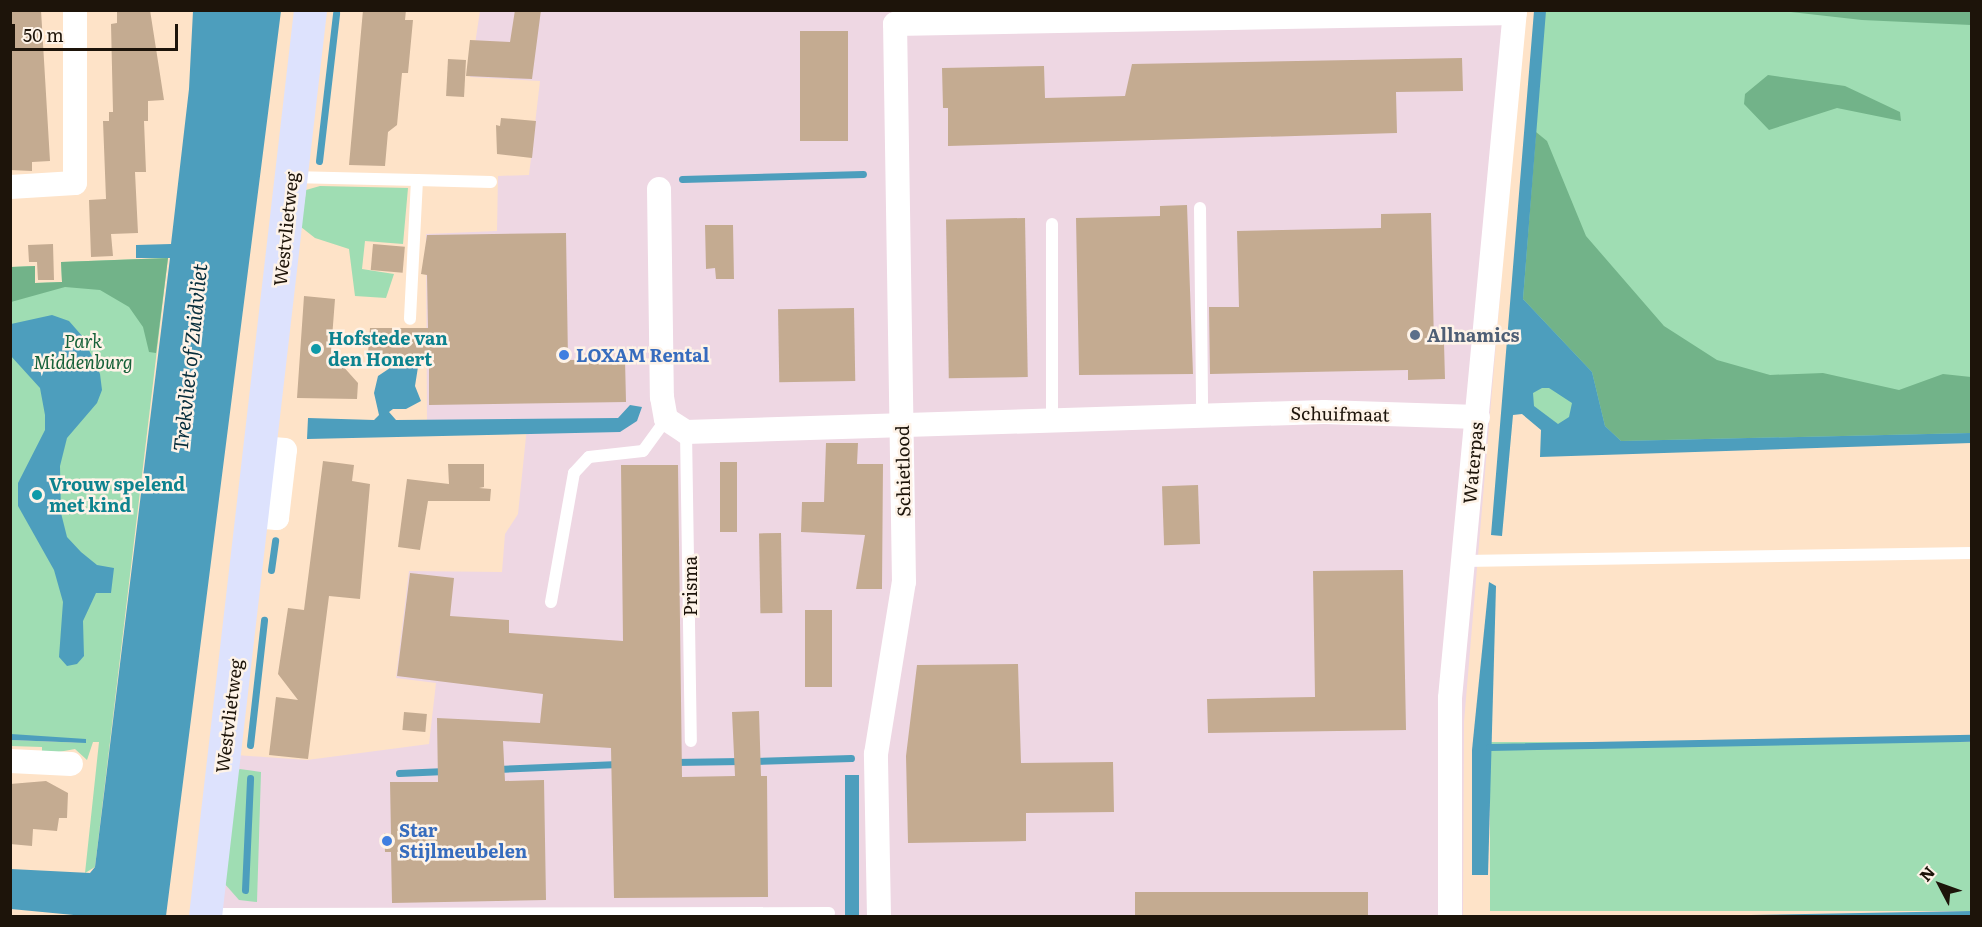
<!DOCTYPE html>
<style>
body{margin:0}
#map{position:relative;width:1982px;height:927px;overflow:hidden;background:#fee3c8;font-family:Literata,serif}
div>[style]{position:absolute}
.industrial>*{inset:0;background:#eed7e3}
.green>*{inset:0;background:#9fddb3;transform-origin:0 0}
.forest>*{inset:0;background:#72b389}
.water>*{inset:0;background:#4d9ebd;transform-origin:0 0}
.stream>*{height:7px;margin:-3.5px;padding:0 3.5px;transform-origin:3.5px;border-radius:3.5px;background:#4d9ebd}
.building>*{inset:0;background:#c4ab91;transform-origin:0 0}
.lane>*{height:12px;margin:-6px;padding:0 6px;transform-origin:6px;border-radius:6px;background:#fff}
.street>*{height:24px;margin:-12px;padding:0 12px;transform-origin:12px;border-radius:12px;background:#fff}
.secondary>*{height:33px;margin:-16.5px;padding:0 16.5px;transform-origin:16.5px;border-radius:16.5px;background:#dde2fd}
.dots>*{width:16px;height:16px;translate:-50% -50%;box-sizing:border-box;border:3px solid #fef3e8;border-radius:50%}
span{translate:-50% -50%;white-space:nowrap;text-align:center;line-height:1.15;-webkit-text-stroke:5px #fef3e8;paint-order:stroke}
.street-label{font-size:18px;color:#1d140a}
.service-label{font-size:18px;color:#4e5e75;font-weight:700}
.left{translate:0 -50%;text-align:left}
.culture-label{font-size:18px;color:#0d838f;font-weight:700}
.park-label{font-size:18px;color:#156038;font-style:italic}
.shop-label{font-size:18px;color:#366cbe;font-weight:700}
.water-label{font-size:20px;color:#072e3c;font-style:italic}
.frame{position:absolute;inset:0;border:12px solid #1d140a;pointer-events:none}
.north{position:absolute;left:1910px;top:855px;width:60px;height:60px;-webkit-text-stroke:4px #fef3e8;paint-order:stroke;rotate:311deg;font-size:16px;font-weight:700;line-height:24px;text-align:center;color:#1d140a}
.north::after{content:'';display:block;margin:auto;width:21px;height:27px;background:#1d140a;clip-path:polygon(50% 0,100% 100%,50% 72%,0 100%)}
.scale{position:absolute;left:12px;top:24px;width:166px;height:27px;box-sizing:border-box;border:3px solid #1d140a;border-top:0;padding-left:8px;font-size:18px;line-height:21px;white-space:nowrap;color:#1d140a;-webkit-text-stroke:4px #fef3e8;paint-order:stroke}
</style>
<div id="map">
<div class="industrial">
<div style="clip-path:polygon(480px 11px,1524px 11px,1464px 722px,1463px 916px,215px 916px,236px 755px,307px 760px,429px 744px,436px 683px,396px 678px,409px 571px,502px 572px,505px 534px,518px 514px,527px 427px,427px 425px,426px 234px,497px 231px,498px 176px,529px 175px,540px 81px,470px 77px)"></div>
</div>
<div class="green">
<div style="clip-path:polygon(1539px 11px,1971px 11px,1971px 438px,1555px 450px,1511px 374px)"></div>
<div style="clip-path:polygon(320px 186px,408px 188px,403px 244px,365px 241px,362px 269px,394px 274px,386px 298px,355px 296px,349px 249px,315px 238px,301px 227px,306px 190px)"></div>
<div style="clip-path:polygon(168px 258px,95px 867px,85px 873px,99px 742px,93px 742px,87px 760px,75px 749px,42px 755px,42px 747px,11px 746px,11px 740px,86px 743px,11px 738px,11px 267px,35px 266px,35px 283px,62px 282px,61px 262px)"></div>
<div style="left:1971px;top:742px;width:169px;height:481px;rotate:90deg"></div>
<div style="clip-path:polygon(240px 769px,261px 772px,257px 902px,239px 900px,224px 883px,235px 772px)"></div>
</div>
<div class="forest">
<div style="clip-path:polygon(1782px 11px,1971px 11px,1971px 25px,1862px 20px)"></div>
<div style="clip-path:polygon(1768px 75px,1845px 86px,1900px 112px,1901px 121px,1837px 108px,1769px 130px,1744px 104px,1745px 94px)"></div>
<div style="clip-path:polygon(1536px 132px,1547px 141px,1586px 236px,1664px 326px,1717px 360px,1770px 375px,1823px 373px,1899px 390px,1943px 374px,1971px 377px,1971px 433px,1621px 441px,1605px 426px,1592px 372px,1523px 299px)"></div>
<div style="clip-path:polygon(168px 258px,156px 353px,149px 352px,143px 327px,129px 307px,100px 290px,65px 287px,11px 302px,11px 267px,35px 266px,35px 283px,62px 282px,61px 262px)"></div>
</div>
<div class="water">
<div style="clip-path:polygon(193px 11px,281px 11px,166px 916px,84px 916px,11px 909px,11px 869px,90px 873px,95px 867px,170px 258px,136px 258px,136px 245px,171px 244px,189px 89px)"></div>
<div style="clip-path:polygon(evenodd,1534px 11px,1546px 11px,1523px 299px,1592px 372px,1605px 426px,1621px 441px,1971px 433px,1971px 443px,1540px 457px,1541px 430px,1522px 414px,1513px 415px,1502px 536px,1491px 535px,1534px 11px,1542px 388px,1549px 388px,1572px 403px,1569px 417px,1558px 424px,1534px 406px,1533px 393px,1542px 388px)"></div>
<div style="clip-path:polygon(52px 315px,69px 321px,83px 337px,100px 374px,102px 390px,97px 403px,67px 438px,60px 466px,61px 513px,67px 537px,81px 552px,97px 565px,114px 568px,111px 593px,96px 593px,83px 621px,84px 656px,77px 664px,67px 666px,59px 657px,63px 602px,54px 570px,18px 506px,18px 483px,45px 430px,45px 415px,40px 388px,10px 355px,11px 324px)"></div>
<div style="clip-path:polygon(410px 364px,418px 367px,415px 386px,421px 401px,406px 409px,393px 409px,389px 412px,396px 420px,618px 418px,630px 405px,642px 407px,637px 421px,620px 432px,307px 439px,308px 418px,374px 420px,379px 415px,374px 393px,378px 376px,393px 366px)"></div>
<div style="clip-path:polygon(1489px 582px,1496px 586px,1488px 875px,1472px 875px,1472px 750px)"></div>
<div style="clip-path:polygon(11px 734px,86px 739px,86px 743px,11px 740px)"></div>
<div style="left:845px;top:775px;width:14px;height:141px"></div>
<div style="clip-path:polygon(1971px 911px,1971px 916px,1692px 916px)"></div>
</div>
<div class="stream">
<div style="left:319px;top:161px;width:149px;rotate:-83.4deg"></div>
<div style="left:682px;top:179px;width:181px;rotate:-1.6deg"></div>
<div style="left:271px;top:570px;width:30px;rotate:-82deg"></div>
<div style="left:250px;top:745px;width:126px;rotate:-83.6deg"></div>
<div style="left:1489px;top:747px;width:483px;rotate:-1.1deg"></div>
<div style="left:752px;top:761px;width:99px;rotate:-1.7deg"></div>
<div style="left:674px;top:762px;width:67px;rotate:-0.9deg"></div>
<div style="left:498px;top:769px;width:120px;rotate:-2.4deg"></div>
<div style="left:399px;top:773px;width:46px;rotate:-2.5deg"></div>
<div style="left:245px;top:890px;width:112px;rotate:-87.4deg"></div>
</div>
<div class="building">
<div style="clip-path:polygon(10px 10px,41px 10px,50px 161px,32px 162px,32px 171px,10px 170px)"></div>
<div style="clip-path:polygon(117px 10px,150px 10px,164px 100px,148px 101px,148px 121px,144px 121px,146px 172px,135px 172px,138px 233px,111px 234px,113px 256px,91px 257px,89px 200px,106px 199px,103px 121px,109px 121px,109px 112px,113px 112px,111px 24px,117px 23px)"></div>
<div style="clip-path:polygon(363px 10px,406px 10px,405px 20px,413px 20px,408px 73px,402px 73px,397px 125px,388px 132px,385px 166px,349px 165px)"></div>
<div style="clip-path:polygon(515px 10px,541px 10px,532px 79px,466px 76px,470px 40px,510px 42px)"></div>
<div style="left:800px;top:31px;width:48px;height:110px"></div>
<div style="clip-path:polygon(1462px 58px,1463px 91px,1396px 92px,1397px 133px,948px 146px,948px 108px,943px 108px,942px 68px,1044px 66px,1045px 98px,1125px 96px,1132px 64px)"></div>
<div style="left:448px;top:59px;width:18px;height:37px;rotate:3deg"></div>
<div style="clip-path:polygon(501px 118px,536px 121px,532px 158px,497px 154px,496px 125px,500px 126px)"></div>
<div style="clip-path:polygon(1187px 205px,1193px 374px,1079px 375px,1076px 218px,1160px 216px,1160px 206px)"></div>
<div style="clip-path:polygon(1431px 213px,1434px 343px,1444px 343px,1445px 379px,1408px 380px,1408px 370px,1210px 374px,1209px 307px,1239px 307px,1237px 231px,1381px 228px,1381px 214px)"></div>
<div style="left:1025px;top:218px;width:159px;height:79px;rotate:89deg"></div>
<div style="clip-path:polygon(705px 225px,733px 225px,734px 279px,716px 279px,715px 268px,706px 269px)"></div>
<div style="clip-path:polygon(566px 233px,568px 360px,625px 359px,626px 402px,429px 405px,429px 358px,368px 353px,370px 328px,428px 328px,427px 275px,421px 274px,427px 235px)"></div>
<div style="clip-path:polygon(53px 244px,54px 280px,38px 280px,37px 262px,29px 262px,28px 245px)"></div>
<div style="left:373px;top:244px;width:32px;height:26px;rotate:5deg"></div>
<div style="clip-path:polygon(304px 296px,335px 299px,330px 364px,341px 364px,358px 383px,357px 399px,297px 398px)"></div>
<div style="left:854px;top:308px;width:73px;height:76px;rotate:89deg"></div>
<div style="clip-path:polygon(826px 443px,858px 443px,857px 464px,883px 464px,882px 589px,856px 589px,865px 535px,801px 532px,802px 502px,824px 502px)"></div>
<div style="clip-path:polygon(323px 461px,354px 465px,352px 481px,370px 484px,360px 599px,329px 596px,308px 759px,269px 755px,276px 697px,298px 700px,278px 674px,288px 608px,304px 610px)"></div>
<div style="left:720px;top:462px;width:17px;height:70px"></div>
<div style="clip-path:polygon(448px 464px,484px 464px,484px 487px,479px 488px,491px 489px,490px 501px,428px 501px,420px 550px,398px 547px,407px 479px,449px 484px)"></div>
<div style="clip-path:polygon(621px 465px,678px 465px,682px 777px,735px 776px,732px 712px,759px 711px,761px 776px,767px 776px,768px 897px,614px 898px,611px 748px,503px 741px,505px 781px,544px 780px,546px 900px,392px 903px,391px 852px,385px 852px,384px 833px,391px 834px,390px 782px,438px 782px,437px 718px,540px 723px,543px 694px,397px 676px,410px 573px,454px 578px,450px 616px,509px 620px,509px 633px,623px 641px)"></div>
<div style="left:1198px;top:485px;width:59px;height:36px;rotate:88deg"></div>
<div style="left:781px;top:533px;width:80px;height:22px;rotate:89deg"></div>
<div style="clip-path:polygon(1403px 570px,1406px 730px,1208px 733px,1207px 699px,1315px 697px,1313px 571px)"></div>
<div style="left:805px;top:610px;width:27px;height:77px"></div>
<div style="clip-path:polygon(1018px 664px,1021px 763px,1113px 762px,1114px 812px,1026px 813px,1026px 841px,908px 843px,906px 756px,917px 665px)"></div>
<div style="left:404px;top:712px;width:23px;height:18px;rotate:5deg"></div>
<div style="clip-path:polygon(46px 781px,68px 793px,67px 818px,59px 818px,57px 831px,33px 829px,32px 846px,10px 844px,10px 784px)"></div>
<div style="left:1368px;top:892px;width:24px;height:233px;rotate:90deg"></div>
</div>
<div class="lane">
<div style="left:291px;top:177px;width:126px;rotate:1.4deg"></div>
<div style="left:417px;top:180px;width:139px;rotate:92.9deg"></div>
<div style="left:417px;top:180px;width:74px;rotate:1.5deg"></div>
<div style="left:1200px;top:208px;width:207px;rotate:89.4deg"></div>
<div style="left:1052px;top:224px;width:195px;rotate:90deg"></div>
<div style="left:686px;top:432px;width:309px;rotate:89.1deg"></div>
<div style="left:1464px;top:561px;width:508px;rotate:-0.9deg"></div>
<div style="left:551px;top:602px;width:131px;rotate:-79.9deg"></div>
<div style="left:574px;top:473px;width:22px;rotate:-47deg"></div>
<div style="left:589px;top:457px;width:54px;rotate:-6.3deg"></div>
<div style="left:643px;top:451px;width:39px;rotate:-54deg"></div>
<div style="left:206px;top:914px;width:623px;rotate:-0.09deg"></div>
</div>
<div class="street">
<div style="left:10px;top:187px;width:65px;rotate:-3.5deg"></div>
<div style="left:75px;top:183px;width:173px;rotate:-90deg"></div>
<div style="left:659px;top:189px;width:208px;rotate:89.2deg"></div>
<div style="left:662px;top:397px;width:22px;rotate:80deg"></div>
<div style="left:666px;top:419px;width:24px;rotate:33deg"></div>
<div style="left:686px;top:432px;width:638px;rotate:-1.8deg"></div>
<div style="left:1324px;top:412px;width:154px;rotate:1.9deg"></div>
<div style="left:253px;top:516px;width:24px;rotate:5deg"></div>
<div style="left:277px;top:518px;width:68px;rotate:-83.3deg"></div>
<div style="left:285px;top:450px;width:24px;rotate:-175deg"></div>
<div style="left:10px;top:761px;width:61px;rotate:2.8deg"></div>
<div style="left:879px;top:916px;width:162px;rotate:-91.1deg"></div>
<div style="left:876px;top:754px;width:174px;rotate:-80.8deg"></div>
<div style="left:904px;top:582px;width:558px;rotate:-90.92deg"></div>
<div style="left:895px;top:24px;width:620px;rotate:-1.02deg"></div>
<div style="left:1450px;top:916px;width:218px;rotate:-90deg"></div>
<div style="left:1450px;top:698px;width:691px;rotate:-84.6deg"></div>
</div>
<div class="secondary">
<div style="left:205px;top:916px;width:912px;rotate:-83.39deg"></div>
</div>
<div class="dots">
<div style="left:1415px;top:335px;background:#5c6f8a"></div>
<div style="left:316px;top:349px;background:#0f9aa8"></div>
<div style="left:564px;top:355px;background:#3f7fe0"></div>
<div style="left:37px;top:495px;background:#0f9aa8"></div>
<div style="left:387px;top:841px;background:#3f7fe0"></div>
</div>
<div class="street-label">
<span style="left:286px;top:229px;rotate:-84deg">Westvlietweg</span>
<span style="left:1340px;top:414px;rotate:1deg">Schuifmaat</span>
<span style="left:1473px;top:463px;rotate:-85deg">Waterpas</span>
<span style="left:903px;top:471px;rotate:-91deg">Schietlood</span>
<span style="left:690px;top:586px;rotate:-90deg">Prisma</span>
<span style="left:229px;top:716px;rotate:-83deg">Westvlietweg</span>
</div>
<div class="service-label">
<span class="left" style="left:1427px;top:335px">Allnamics</span>
</div>
<div class="culture-label">
<span class="left" style="left:328px;top:349px">Hofstede van<br>den Honert</span>
<span class="left" style="left:49px;top:495px">Vrouw spelend<br>met kind</span>
</div>
<div class="park-label">
<span style="left:83px;top:352px">Park<br>Middenburg</span>
</div>
<div class="shop-label">
<span class="left" style="left:576px;top:355px">LOXAM Rental</span>
<span class="left" style="left:399px;top:841px">Star<br>Stijlmeubelen</span>
</div>
<div class="water-label">
<span style="left:189px;top:357px;rotate:-84deg">Trekvliet of Zuidvliet</span>
</div>
<div class="frame"></div>
<div class="north">N</div>
<div class="scale">50 m</div>
</div>
